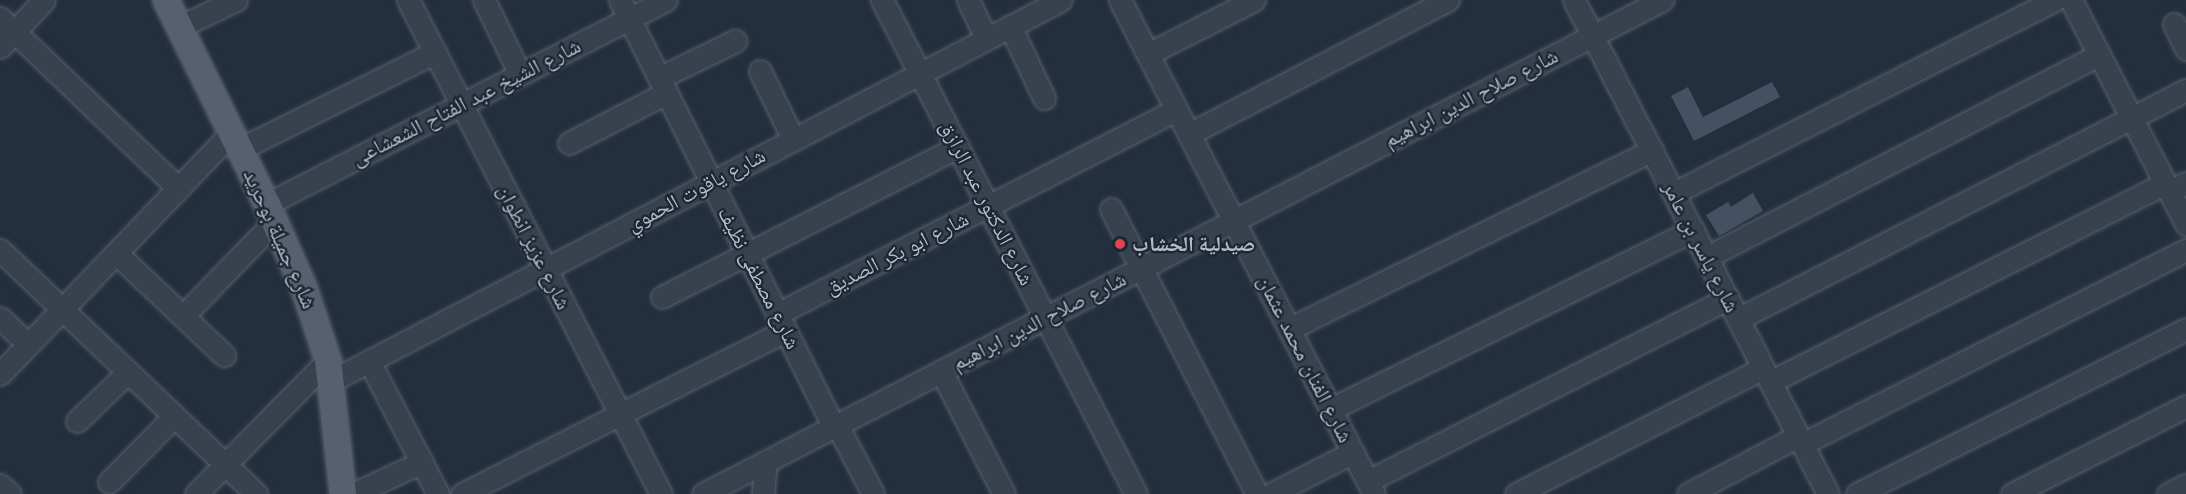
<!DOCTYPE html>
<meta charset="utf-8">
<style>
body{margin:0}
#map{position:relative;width:2186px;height:494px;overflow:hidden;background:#242f3e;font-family:"DM Sans","Noto Naskh Arabic",sans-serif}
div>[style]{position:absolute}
.building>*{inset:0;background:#455162}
.roads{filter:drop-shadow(0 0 2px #565f6c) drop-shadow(0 0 2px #565f6c)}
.minor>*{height:21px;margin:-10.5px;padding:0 10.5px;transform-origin:10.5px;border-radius:10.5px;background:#38414e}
.major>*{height:26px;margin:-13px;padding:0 13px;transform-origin:13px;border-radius:13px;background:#56606e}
.dots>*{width:16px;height:16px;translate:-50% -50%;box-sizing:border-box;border:3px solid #1d2633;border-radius:50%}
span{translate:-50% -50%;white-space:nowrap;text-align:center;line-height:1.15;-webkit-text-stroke:4.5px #1d2633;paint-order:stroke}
.street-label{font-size:21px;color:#b4bcc9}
.poi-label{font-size:21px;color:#b4bcc9;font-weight:700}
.left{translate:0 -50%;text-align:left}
</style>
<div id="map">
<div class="building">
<div style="clip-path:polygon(1772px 82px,1780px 97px,1694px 141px,1671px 96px,1688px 87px,1703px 117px)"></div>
<div style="clip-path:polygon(1753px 193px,1763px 211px,1719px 236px,1706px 215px,1728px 202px,1731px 207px)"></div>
</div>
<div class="roads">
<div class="minor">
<div style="left:408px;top:0;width:555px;rotate:62.88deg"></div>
<div style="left:484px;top:0;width:82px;rotate:64.1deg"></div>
<div style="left:620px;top:0;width:478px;rotate:63.4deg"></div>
<div style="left:882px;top:0;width:555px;rotate:62.79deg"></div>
<div style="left:968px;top:0;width:42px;rotate:64.7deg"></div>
<div style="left:1120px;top:0;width:555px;rotate:62.79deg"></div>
<div style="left:1574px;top:0;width:555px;rotate:62.79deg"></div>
<div style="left:2071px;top:0;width:252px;rotate:62.8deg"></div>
<div style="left:0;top:18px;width:246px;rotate:43.7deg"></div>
<div style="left:2174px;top:24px;width:28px;rotate:64deg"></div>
<div style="left:1010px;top:26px;width:80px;rotate:64.7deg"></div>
<div style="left:179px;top:27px;width:63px;rotate:-25.3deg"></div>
<div style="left:0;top:47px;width:64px;rotate:-46.9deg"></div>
<div style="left:1148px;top:54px;width:119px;rotate:-27deg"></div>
<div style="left:760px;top:71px;width:76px;rotate:64.1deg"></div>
<div style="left:659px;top:78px;width:85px;rotate:-26deg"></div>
<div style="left:1189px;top:134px;width:292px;rotate:-27.4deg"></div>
<div style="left:569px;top:143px;width:109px;rotate:-27.3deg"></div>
<div style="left:240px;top:149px;width:218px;rotate:-26.4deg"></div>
<div style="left:2169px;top:191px;width:19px;rotate:-25deg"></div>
<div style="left:1674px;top:193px;width:427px;rotate:-26.9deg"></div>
<div style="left:267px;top:204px;width:448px;rotate:-27.1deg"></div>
<div style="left:1111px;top:209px;width:320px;rotate:62.9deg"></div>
<div style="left:0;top:250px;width:354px;rotate:43.6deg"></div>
<div style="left:116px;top:253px;width:149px;rotate:43.4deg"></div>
<div style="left:1707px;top:257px;width:441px;rotate:-27.3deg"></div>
<div style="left:662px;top:297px;width:332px;rotate:-26.9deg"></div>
<div style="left:777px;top:314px;width:448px;rotate:-27.1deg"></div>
<div style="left:183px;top:316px;width:132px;rotate:-45.9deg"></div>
<div style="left:0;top:318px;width:38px;rotate:43deg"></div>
<div style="left:1738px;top:319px;width:503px;rotate:-27.07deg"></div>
<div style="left:1289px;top:329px;width:405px;rotate:-26.2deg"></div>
<div style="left:370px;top:363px;width:148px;rotate:62.6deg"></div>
<div style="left:941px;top:371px;width:138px;rotate:62.9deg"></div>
<div style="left:0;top:374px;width:335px;rotate:-46.2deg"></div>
<div style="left:331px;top:381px;width:823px;rotate:-27.56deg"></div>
<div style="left:1770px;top:382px;width:442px;rotate:-26.7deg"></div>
<div style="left:1331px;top:409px;width:404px;rotate:-26.3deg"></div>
<div style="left:77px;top:421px;width:71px;rotate:-43.9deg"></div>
<div style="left:837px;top:425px;width:78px;rotate:62.4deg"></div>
<div style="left:1802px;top:444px;width:430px;rotate:-26.8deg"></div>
<div style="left:1368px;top:481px;width:404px;rotate:-26.9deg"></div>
<div style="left:109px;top:482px;width:93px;rotate:-45.4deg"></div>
<div style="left:0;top:485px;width:13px;rotate:42deg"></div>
<div style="left:196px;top:494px;width:188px;rotate:-45.4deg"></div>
<div style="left:353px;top:494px;width:76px;rotate:-24.9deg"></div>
<div style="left:462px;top:494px;width:362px;rotate:-26.8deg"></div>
<div style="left:703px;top:494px;width:1079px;rotate:-27.25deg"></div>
<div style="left:763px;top:494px;width:32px;rotate:-85deg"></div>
<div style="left:1271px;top:494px;width:92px;rotate:-27.1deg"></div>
<div style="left:1516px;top:494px;width:277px;rotate:-27deg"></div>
<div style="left:1688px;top:494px;width:124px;rotate:-27.8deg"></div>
<div style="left:1857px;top:494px;width:368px;rotate:-26.6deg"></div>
<div style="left:2012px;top:494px;width:195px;rotate:-26.8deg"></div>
<div style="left:2168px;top:494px;width:20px;rotate:-27deg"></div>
</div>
<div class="major">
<div style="left:166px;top:0;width:228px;rotate:63.7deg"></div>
<div style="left:267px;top:204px;width:92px;rotate:66.2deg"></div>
<div style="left:304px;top:288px;width:76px;rotate:71.6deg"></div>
<div style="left:328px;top:360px;width:135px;rotate:83.6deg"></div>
</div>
</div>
<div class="dots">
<div style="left:1120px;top:244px;background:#e0444e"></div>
</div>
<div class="street-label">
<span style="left:1471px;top:98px;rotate:-27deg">شارع صلاح الدين ابراهيم</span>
<span style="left:466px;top:102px;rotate:-27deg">شارع الشيخ عبد الفتاح الشعشاعى</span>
<span style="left:696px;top:190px;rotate:-28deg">شارع ياقوت الحموي</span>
<span style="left:987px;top:203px;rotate:63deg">شارع الدكتور عبد الرازق</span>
<span style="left:280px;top:239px;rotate:66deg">شارع جميلة بوحريد</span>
<span style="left:534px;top:247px;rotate:63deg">شارع عزيز انطوان</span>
<span style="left:1701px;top:247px;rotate:63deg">شارع ياسر بن عامر</span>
<span style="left:897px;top:253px;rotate:-27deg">شارع ابو بكر الصديق</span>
<span style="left:759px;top:278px;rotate:63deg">شارع مصطفى نظيف</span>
<span style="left:1039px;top:321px;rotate:-27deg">شارع صلاح الدين ابراهيم</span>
<span style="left:1305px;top:359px;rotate:63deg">شارع الفنان محمد عثمان</span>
</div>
<div class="poi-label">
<span class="left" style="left:1132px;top:244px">صيدلية الخشاب</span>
</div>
</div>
